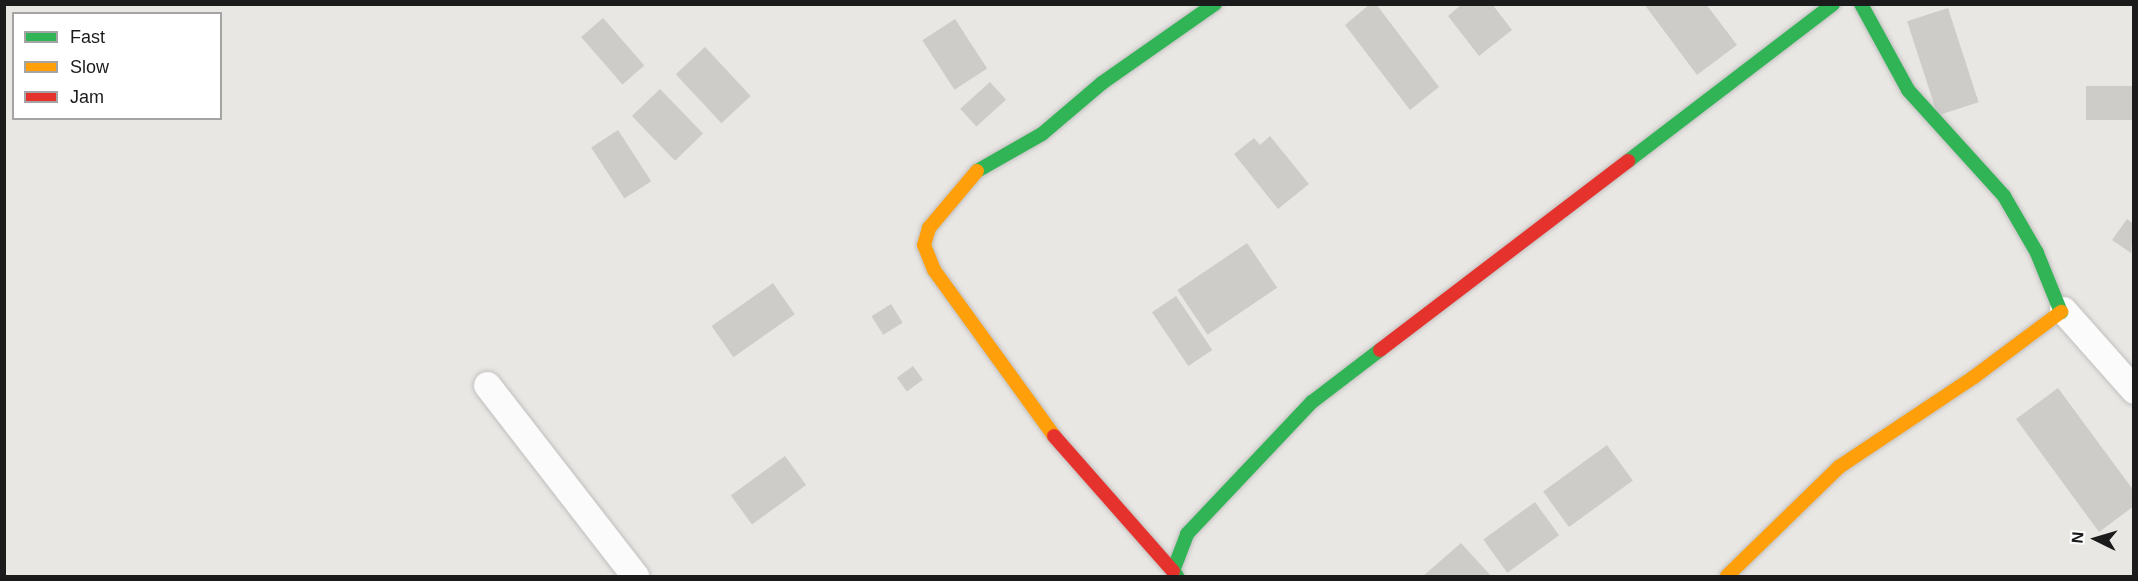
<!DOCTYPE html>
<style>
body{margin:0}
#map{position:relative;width:2138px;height:581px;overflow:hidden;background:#e9e7e4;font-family:Helvetica,sans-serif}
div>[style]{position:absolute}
.building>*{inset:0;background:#ceccc9;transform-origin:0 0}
.roads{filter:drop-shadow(0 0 2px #c0bfbe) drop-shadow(0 0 2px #c0bfbe)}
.street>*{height:27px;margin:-13.5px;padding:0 13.5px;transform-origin:13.5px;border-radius:13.5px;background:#fcfbfb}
.fast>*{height:14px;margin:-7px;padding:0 7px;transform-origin:7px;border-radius:7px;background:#30b455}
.slow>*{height:14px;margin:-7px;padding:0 7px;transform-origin:7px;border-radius:7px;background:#ff9f0a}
.jam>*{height:14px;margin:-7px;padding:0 7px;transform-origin:7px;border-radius:7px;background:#e5322d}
span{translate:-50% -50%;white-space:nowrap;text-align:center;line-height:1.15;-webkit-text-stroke:4.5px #fff;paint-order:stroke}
.frame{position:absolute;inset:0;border:6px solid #1b1b1b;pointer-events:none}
.legend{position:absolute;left:12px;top:12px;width:210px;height:108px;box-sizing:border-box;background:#fff;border:2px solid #a4a4a4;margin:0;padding:8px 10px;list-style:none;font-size:18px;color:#1b1b1b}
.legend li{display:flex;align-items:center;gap:12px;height:30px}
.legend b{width:30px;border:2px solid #a4a4a4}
.north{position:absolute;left:2066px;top:509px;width:60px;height:60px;-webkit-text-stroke:4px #fff;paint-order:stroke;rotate:275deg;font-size:16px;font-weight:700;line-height:24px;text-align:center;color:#1b1b1b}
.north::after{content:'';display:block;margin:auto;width:21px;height:27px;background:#1b1b1b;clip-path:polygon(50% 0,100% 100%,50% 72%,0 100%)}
</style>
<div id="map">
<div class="building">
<div style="clip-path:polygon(1370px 4px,1376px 4px,1439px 87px,1410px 110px,1345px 25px)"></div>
<div style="clip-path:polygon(1462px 4px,1492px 4px,1512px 30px,1479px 56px,1448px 16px)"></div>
<div style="clip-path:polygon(1644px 4px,1706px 4px,1737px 45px,1697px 75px)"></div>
<div style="left:1948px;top:8px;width:99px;height:43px;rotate:72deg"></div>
<div style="left:603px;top:18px;width:63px;height:29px;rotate:49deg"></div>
<div style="left:955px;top:19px;width:59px;height:39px;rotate:57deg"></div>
<div style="left:705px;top:47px;width:67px;height:40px;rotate:47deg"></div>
<div style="left:990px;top:82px;width:24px;height:40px;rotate:48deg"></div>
<div style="left:2086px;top:86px;width:48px;height:34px"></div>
<div style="left:660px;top:89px;width:62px;height:39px;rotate:46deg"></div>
<div style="left:618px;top:130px;width:61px;height:32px;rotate:57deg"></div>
<div style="clip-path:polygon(1270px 136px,1309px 184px,1278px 209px,1234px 154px,1254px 138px,1260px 145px)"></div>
<div style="clip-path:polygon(2127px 219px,2134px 224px,2131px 253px,2112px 240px)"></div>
<div style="left:1247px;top:243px;width:54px;height:84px;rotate:56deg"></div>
<div style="left:773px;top:283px;width:38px;height:75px;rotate:55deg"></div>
<div style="left:1176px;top:296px;width:65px;height:29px;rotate:56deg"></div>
<div style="left:891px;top:304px;width:22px;height:23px;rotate:58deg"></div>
<div style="left:913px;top:366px;width:17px;height:20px;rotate:54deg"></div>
<div style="clip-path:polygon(2058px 388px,2134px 491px,2134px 506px,2099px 532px,2016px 419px)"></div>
<div style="left:1607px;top:445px;width:44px;height:79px;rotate:54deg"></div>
<div style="left:785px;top:456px;width:36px;height:67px;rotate:54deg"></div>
<div style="left:1535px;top:502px;width:41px;height:64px;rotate:54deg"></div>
<div style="clip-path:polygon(1461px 543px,1491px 576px,1423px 576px)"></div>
</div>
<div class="roads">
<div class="street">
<div style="left:2063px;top:310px;width:107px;rotate:48.4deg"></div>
<div style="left:487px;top:385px;width:242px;rotate:52.2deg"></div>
</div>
<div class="fast">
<div style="left:1861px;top:4px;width:98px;rotate:61.3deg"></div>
<div style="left:1908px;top:90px;width:143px;rotate:47.8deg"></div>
<div style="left:2004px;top:196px;width:66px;rotate:59.9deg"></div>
<div style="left:2037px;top:253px;width:64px;rotate:67.9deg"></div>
<div style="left:1628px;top:161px;width:258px;rotate:-37.4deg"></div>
<div style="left:977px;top:171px;width:75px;rotate:-29.6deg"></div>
<div style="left:1042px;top:134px;width:79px;rotate:-40.4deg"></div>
<div style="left:1102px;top:83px;width:138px;rotate:-35deg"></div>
<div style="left:1177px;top:576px;width:6px;rotate:-129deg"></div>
<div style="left:1173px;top:571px;width:40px;rotate:-69deg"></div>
<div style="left:1187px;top:534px;width:182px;rotate:-46.6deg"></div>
<div style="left:1312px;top:402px;width:86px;rotate:-37.4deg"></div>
</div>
<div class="slow">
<div style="left:977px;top:171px;width:75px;rotate:130.1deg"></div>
<div style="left:929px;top:228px;width:18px;rotate:106deg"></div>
<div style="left:924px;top:245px;width:27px;rotate:68deg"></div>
<div style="left:934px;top:270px;width:205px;rotate:54.1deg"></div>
<div style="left:1727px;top:576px;width:156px;rotate:-44.2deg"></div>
<div style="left:1839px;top:467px;width:162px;rotate:-33.7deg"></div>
<div style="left:1974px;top:377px;width:109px;rotate:-36.8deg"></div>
</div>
<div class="jam">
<div style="left:1380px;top:350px;width:312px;rotate:-37.3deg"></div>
<div style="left:1054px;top:436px;width:180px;rotate:48.6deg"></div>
</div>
</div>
<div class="frame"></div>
<ul class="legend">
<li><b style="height:8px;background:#30b455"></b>Fast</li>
<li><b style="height:8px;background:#ff9f0a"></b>Slow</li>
<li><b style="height:8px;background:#e5322d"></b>Jam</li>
</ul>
<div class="north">N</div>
</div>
